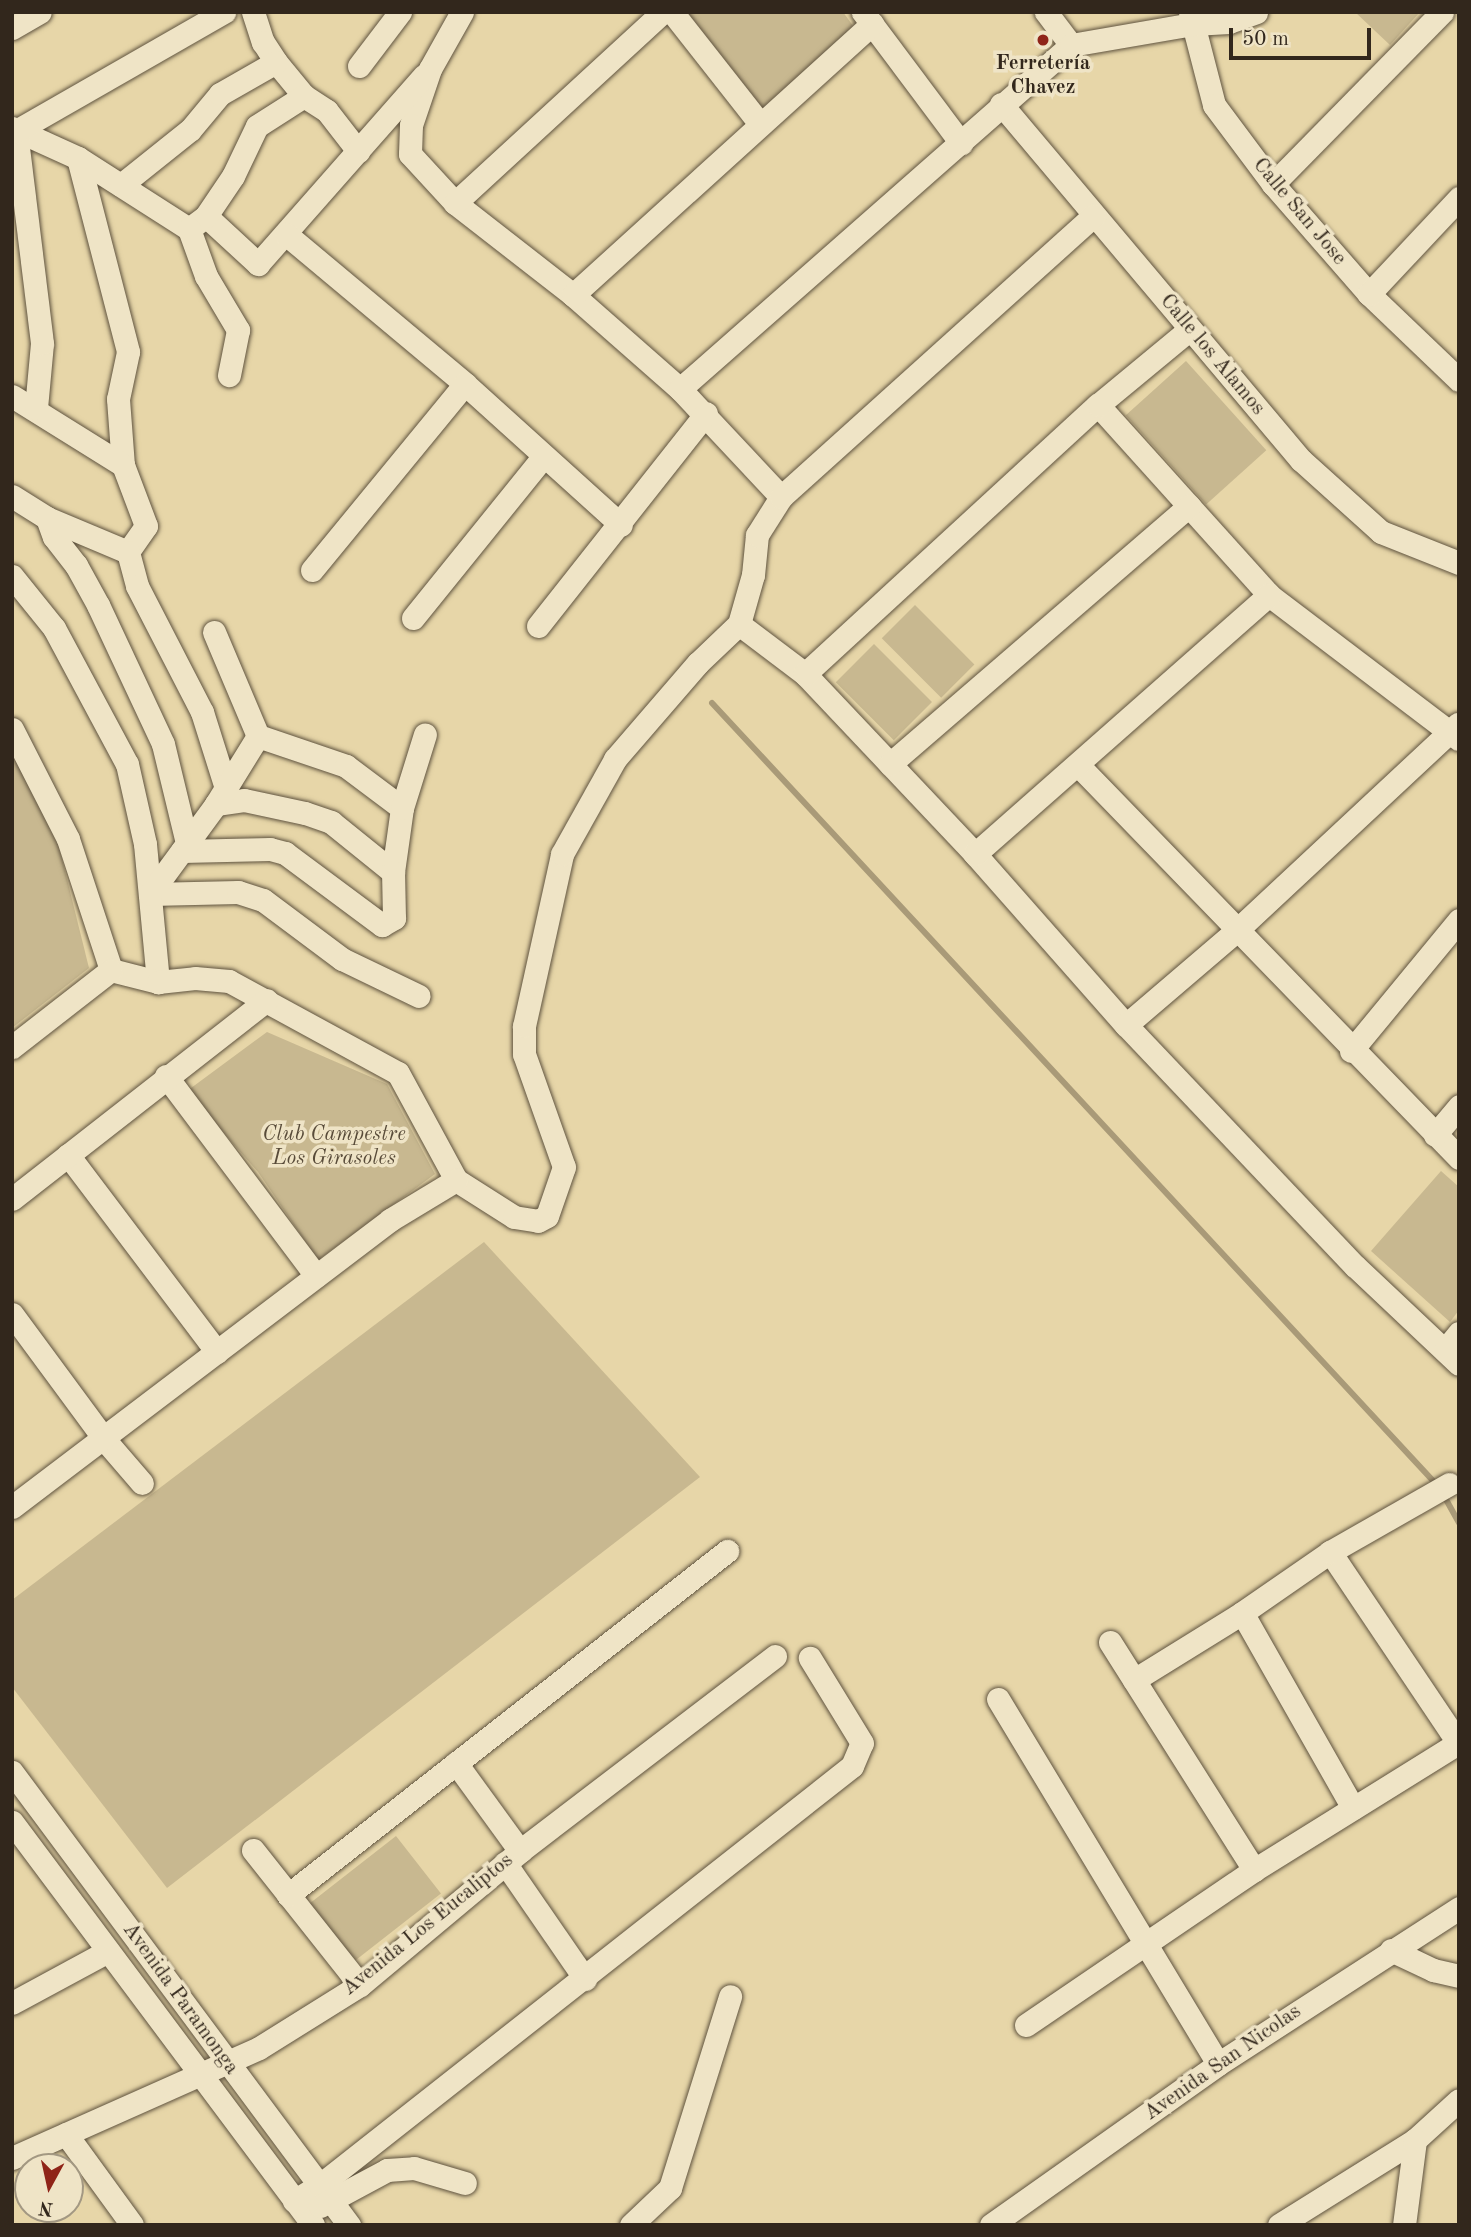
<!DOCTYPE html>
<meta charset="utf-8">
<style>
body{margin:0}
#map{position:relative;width:1471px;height:2237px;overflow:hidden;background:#e7d6a8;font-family:"Old Standard TT",serif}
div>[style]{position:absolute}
.green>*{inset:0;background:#c8b890;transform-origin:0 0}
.stream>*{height:6px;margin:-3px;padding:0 3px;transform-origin:3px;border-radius:3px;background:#a99a78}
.roads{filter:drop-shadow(0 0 2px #5f533f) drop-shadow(0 0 2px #5f533f)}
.minor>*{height:23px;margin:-11.5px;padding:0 11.5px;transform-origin:11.5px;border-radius:11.5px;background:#efe4c6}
.dots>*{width:19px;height:19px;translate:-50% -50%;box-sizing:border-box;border:4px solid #efe4c6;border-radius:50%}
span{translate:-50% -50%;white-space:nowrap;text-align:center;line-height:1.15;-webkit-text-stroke:7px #efe4c6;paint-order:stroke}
.poi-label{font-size:21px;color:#32271c;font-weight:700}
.street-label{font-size:21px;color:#32271c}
.park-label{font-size:21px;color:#584b39;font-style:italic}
.frame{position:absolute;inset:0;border:14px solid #32271c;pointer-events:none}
.north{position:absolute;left:14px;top:2153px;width:70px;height:70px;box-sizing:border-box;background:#efe4c6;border:2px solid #a39882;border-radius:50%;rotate:188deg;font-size:19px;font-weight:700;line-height:28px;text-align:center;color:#32271c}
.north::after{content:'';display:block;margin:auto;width:24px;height:32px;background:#8f2418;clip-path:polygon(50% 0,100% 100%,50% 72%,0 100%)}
.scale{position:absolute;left:1229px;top:28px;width:142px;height:32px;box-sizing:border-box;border:4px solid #32271c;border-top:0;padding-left:9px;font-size:21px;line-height:24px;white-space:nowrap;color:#32271c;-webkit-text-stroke:5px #efe4c6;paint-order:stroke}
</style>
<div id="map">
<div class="green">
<div style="clip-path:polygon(681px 12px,843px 12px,856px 30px,758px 118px)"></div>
<div style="clip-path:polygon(1355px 12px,1420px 12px,1390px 45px)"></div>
<div style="left:1186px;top:361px;width:120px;height:81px;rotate:48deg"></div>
<div style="left:915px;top:605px;width:84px;height:47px;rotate:45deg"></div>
<div style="left:874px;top:644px;width:82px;height:54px;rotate:45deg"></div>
<div style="clip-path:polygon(12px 752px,59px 847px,89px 968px,12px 1028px)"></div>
<div style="clip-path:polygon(267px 1032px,387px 1084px,435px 1174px,318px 1260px,258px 1172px,187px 1091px)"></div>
<div style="clip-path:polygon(1441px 1171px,1459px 1187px,1459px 1310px,1450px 1322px,1371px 1251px)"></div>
<div style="clip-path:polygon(484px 1242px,700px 1477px,167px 1888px,12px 1687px,12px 1600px)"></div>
<div style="left:396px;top:1836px;width:73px;height:110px;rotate:52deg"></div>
</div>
<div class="stream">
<div style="left:712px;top:703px;width:1066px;rotate:47.17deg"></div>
<div style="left:1443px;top:1494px;width:33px;rotate:61deg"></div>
</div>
<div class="roads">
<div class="minor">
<div style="left:253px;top:12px;width:32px;rotate:72deg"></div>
<div style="left:263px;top:42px;width:24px;rotate:57deg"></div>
<div style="left:276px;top:62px;width:44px;rotate:50.5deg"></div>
<div style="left:304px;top:96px;width:27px;rotate:33deg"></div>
<div style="left:327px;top:111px;width:51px;rotate:52.2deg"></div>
<div style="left:462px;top:12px;width:65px;rotate:119.3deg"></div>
<div style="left:430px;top:69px;width:59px;rotate:108.7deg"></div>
<div style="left:411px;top:125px;width:29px;rotate:92deg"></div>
<div style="left:410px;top:154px;width:67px;rotate:47.4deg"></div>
<div style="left:455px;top:203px;width:150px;rotate:37.9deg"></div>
<div style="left:573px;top:295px;width:142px;rotate:41.3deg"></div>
<div style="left:680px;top:389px;width:148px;rotate:46.9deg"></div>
<div style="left:672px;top:12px;width:142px;rotate:51.8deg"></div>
<div style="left:863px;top:12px;width:164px;rotate:53.2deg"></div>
<div style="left:1046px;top:12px;width:41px;rotate:52.9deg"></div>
<div style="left:1190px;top:12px;width:96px;rotate:75.5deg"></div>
<div style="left:1214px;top:105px;width:99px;rotate:53.2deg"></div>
<div style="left:1273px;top:184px;width:146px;rotate:48.9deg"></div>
<div style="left:1369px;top:294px;width:124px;rotate:43.7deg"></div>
<div style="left:12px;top:28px;width:32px;rotate:-30deg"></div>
<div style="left:359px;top:66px;width:68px;rotate:-52.8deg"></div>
<div style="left:1001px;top:104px;width:466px;rotate:49.9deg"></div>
<div style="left:1301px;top:460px;width:108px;rotate:42deg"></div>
<div style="left:1381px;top:532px;width:84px;rotate:21.7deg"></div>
<div style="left:12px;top:128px;width:72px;rotate:24.4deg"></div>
<div style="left:78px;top:158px;width:132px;rotate:32.6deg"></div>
<div style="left:189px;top:229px;width:21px;rotate:-37deg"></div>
<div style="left:206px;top:216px;width:71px;rotate:42.7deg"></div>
<div style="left:258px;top:264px;width:251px;rotate:-48.6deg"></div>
<div style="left:78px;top:158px;width:200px;rotate:75.5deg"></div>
<div style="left:128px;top:352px;width:48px;rotate:102deg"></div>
<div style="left:118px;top:399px;width:66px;rotate:85.7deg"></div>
<div style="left:123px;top:465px;width:65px;rotate:69.3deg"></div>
<div style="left:146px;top:526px;width:32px;rotate:125deg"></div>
<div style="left:1273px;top:184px;width:241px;rotate:-45.5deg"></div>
<div style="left:121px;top:185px;width:88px;rotate:-38.6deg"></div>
<div style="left:190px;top:130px;width:47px;rotate:-50.2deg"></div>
<div style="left:220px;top:94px;width:64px;rotate:-29.7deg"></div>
<div style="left:455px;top:203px;width:282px;rotate:-42.6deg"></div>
<div style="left:206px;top:216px;width:48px;rotate:-56deg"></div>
<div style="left:233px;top:176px;width:55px;rotate:-64.4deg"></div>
<div style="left:257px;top:126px;width:56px;rotate:-32.6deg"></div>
<div style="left:189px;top:229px;width:50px;rotate:70.1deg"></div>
<div style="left:206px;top:276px;width:63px;rotate:59.3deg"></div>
<div style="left:238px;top:330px;width:46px;rotate:101.3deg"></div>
<div style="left:287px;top:235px;width:232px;rotate:39.9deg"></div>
<div style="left:465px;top:384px;width:210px;rotate:42.1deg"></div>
<div style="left:1369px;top:294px;width:132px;rotate:-46.8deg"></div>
<div style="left:573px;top:295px;width:404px;rotate:-42.2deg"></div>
<div style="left:680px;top:389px;width:521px;rotate:-41.34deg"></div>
<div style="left:1071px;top:45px;width:124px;rotate:-9.8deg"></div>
<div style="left:1193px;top:24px;width:36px;rotate:-3deg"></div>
<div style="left:1229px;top:22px;width:29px;rotate:-20deg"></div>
<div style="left:12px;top:396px;width:131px;rotate:31.9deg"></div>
<div style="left:1098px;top:405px;width:256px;rotate:48deg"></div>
<div style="left:1269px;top:595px;width:238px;rotate:37.2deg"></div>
<div style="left:36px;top:408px;width:65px;rotate:-84.7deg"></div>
<div style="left:42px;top:343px;width:214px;rotate:-97deg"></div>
<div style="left:16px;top:131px;width:240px;rotate:-29.8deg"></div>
<div style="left:12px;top:496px;width:41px;rotate:32.2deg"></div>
<div style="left:47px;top:518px;width:20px;rotate:70deg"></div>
<div style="left:54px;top:537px;width:36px;rotate:52deg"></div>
<div style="left:76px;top:565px;width:46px;rotate:61.2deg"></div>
<div style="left:98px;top:605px;width:153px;rotate:64.9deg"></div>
<div style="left:163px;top:744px;width:102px;rotate:76.4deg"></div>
<div style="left:47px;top:518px;width:88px;rotate:22.8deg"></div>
<div style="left:128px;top:552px;width:35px;rotate:75deg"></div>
<div style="left:137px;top:586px;width:142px;rotate:62.7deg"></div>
<div style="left:202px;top:712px;width:80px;rotate:72.5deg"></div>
<div style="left:312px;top:570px;width:241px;rotate:-50.6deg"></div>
<div style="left:12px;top:576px;width:67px;rotate:51.1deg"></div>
<div style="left:54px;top:628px;width:154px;rotate:61.8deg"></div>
<div style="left:127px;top:764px;width:82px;rotate:77.3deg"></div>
<div style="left:145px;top:844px;width:139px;rotate:84.6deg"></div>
<div style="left:413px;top:618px;width:207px;rotate:-51.1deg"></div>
<div style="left:739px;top:624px;width:83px;rotate:37.1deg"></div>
<div style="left:805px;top:674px;width:248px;rotate:46.6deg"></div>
<div style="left:975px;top:854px;width:228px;rotate:48.6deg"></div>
<div style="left:1126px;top:1025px;width:332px;rotate:46.5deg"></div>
<div style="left:1355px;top:1266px;width:143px;rotate:43.3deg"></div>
<div style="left:538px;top:626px;width:271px;rotate:-51.7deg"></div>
<div style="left:214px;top:632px;width:113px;rotate:67.1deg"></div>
<div style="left:258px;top:736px;width:93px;rotate:18.8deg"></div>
<div style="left:346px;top:766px;width:70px;rotate:36.9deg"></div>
<div style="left:805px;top:674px;width:398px;rotate:-42.6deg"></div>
<div style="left:1098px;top:405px;width:119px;rotate:-39.6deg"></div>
<div style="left:12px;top:729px;width:123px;rotate:63deg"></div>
<div style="left:68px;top:839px;width:138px;rotate:71.8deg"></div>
<div style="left:111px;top:970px;width:49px;rotate:14.3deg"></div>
<div style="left:158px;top:982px;width:37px;rotate:-6deg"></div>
<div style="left:195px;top:978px;width:34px;rotate:5deg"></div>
<div style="left:229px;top:981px;width:192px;rotate:28.6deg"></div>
<div style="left:398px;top:1073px;width:122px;rotate:61.5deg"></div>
<div style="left:456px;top:1180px;width:69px;rotate:32.5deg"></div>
<div style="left:514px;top:1217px;width:24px;rotate:9deg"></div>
<div style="left:538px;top:1221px;width:10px;rotate:-29deg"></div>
<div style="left:547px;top:1216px;width:52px;rotate:-70.9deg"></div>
<div style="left:564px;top:1167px;width:120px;rotate:-109.5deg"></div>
<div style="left:524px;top:1054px;width:28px;rotate:-90deg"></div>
<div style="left:524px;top:1026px;width:176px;rotate:-77.5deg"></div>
<div style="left:562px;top:854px;width:109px;rotate:-60.8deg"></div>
<div style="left:615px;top:759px;width:127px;rotate:-49.2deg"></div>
<div style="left:698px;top:663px;width:57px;rotate:-43.6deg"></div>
<div style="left:739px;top:624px;width:51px;rotate:-74.1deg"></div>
<div style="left:753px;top:575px;width:40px;rotate:-84.3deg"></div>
<div style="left:757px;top:535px;width:45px;rotate:-57.7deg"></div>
<div style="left:781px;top:497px;width:421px;rotate:-42deg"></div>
<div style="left:890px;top:764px;width:395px;rotate:-40.8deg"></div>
<div style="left:1079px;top:766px;width:546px;rotate:45.89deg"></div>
<div style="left:216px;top:804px;width:28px;rotate:-8deg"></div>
<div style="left:244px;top:800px;width:62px;rotate:12deg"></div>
<div style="left:305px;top:813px;width:28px;rotate:19deg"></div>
<div style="left:331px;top:822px;width:80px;rotate:38.9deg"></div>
<div style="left:393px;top:872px;width:65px;rotate:-82deg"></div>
<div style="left:402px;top:808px;width:77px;rotate:-72.7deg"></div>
<div style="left:182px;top:851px;width:88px;rotate:-1.3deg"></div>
<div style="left:270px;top:849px;width:16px;rotate:15deg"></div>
<div style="left:285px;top:853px;width:121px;rotate:36.6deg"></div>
<div style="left:382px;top:925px;width:14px;rotate:-30deg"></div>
<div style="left:394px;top:918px;width:46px;rotate:-91.2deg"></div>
<div style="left:975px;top:854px;width:392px;rotate:-41.4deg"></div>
<div style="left:150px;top:894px;width:88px;rotate:-1.3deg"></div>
<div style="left:238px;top:892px;width:26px;rotate:18deg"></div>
<div style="left:263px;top:900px;width:99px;rotate:36.8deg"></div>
<div style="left:342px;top:959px;width:85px;rotate:25.7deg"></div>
<div style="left:150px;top:894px;width:112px;rotate:-53.7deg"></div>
<div style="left:216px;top:804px;width:80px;rotate:-58.3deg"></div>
<div style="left:1126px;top:1025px;width:145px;rotate:-40.5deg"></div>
<div style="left:1236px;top:931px;width:304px;rotate:-43deg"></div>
<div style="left:12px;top:1047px;width:125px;rotate:-37.9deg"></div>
<div style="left:1351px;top:1051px;width:170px;rotate:-50.5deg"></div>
<div style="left:166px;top:1076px;width:250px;rotate:53.1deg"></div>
<div style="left:1435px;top:1135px;width:38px;rotate:-50deg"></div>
<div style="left:68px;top:1155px;width:247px;rotate:52.9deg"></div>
<div style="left:12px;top:1199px;width:323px;rotate:-38deg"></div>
<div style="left:12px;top:1314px;width:155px;rotate:53.6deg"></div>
<div style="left:104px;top:1439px;width:58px;rotate:49.2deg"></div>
<div style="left:1445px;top:1350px;width:22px;rotate:-51deg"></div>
<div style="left:12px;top:1507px;width:475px;rotate:-37.2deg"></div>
<div style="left:390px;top:1220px;width:77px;rotate:-31.2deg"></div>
<div style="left:1330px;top:1552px;width:231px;rotate:56.1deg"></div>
<div style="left:1110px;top:1642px;width:270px;rotate:57.7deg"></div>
<div style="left:1134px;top:1680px;width:127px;rotate:-31.8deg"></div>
<div style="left:998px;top:1699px;width:426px;rotate:58.9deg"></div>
<div style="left:456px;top:1763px;width:109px;rotate:54deg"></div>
<div style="left:12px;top:1772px;width:565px;rotate:53.35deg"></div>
<div style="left:1353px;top:1808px;width:224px;rotate:-119.6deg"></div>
<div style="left:1242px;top:1613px;width:107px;rotate:-34.7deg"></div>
<div style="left:1330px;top:1552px;width:137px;rotate:-29.7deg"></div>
<div style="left:12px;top:1822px;width:503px;rotate:53.24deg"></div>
<div style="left:253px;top:1850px;width:172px;rotate:51.6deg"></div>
<div style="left:505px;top:1863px;width:141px;rotate:55.4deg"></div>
<div style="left:288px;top:1895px;width:558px;rotate:-38.08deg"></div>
<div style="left:1391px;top:1950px;width:47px;rotate:25.5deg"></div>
<div style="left:1433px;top:1970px;width:27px;rotate:13deg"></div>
<div style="left:12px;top:2003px;width:109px;rotate:-28.4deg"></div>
<div style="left:1026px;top:2025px;width:276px;rotate:-34.2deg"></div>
<div style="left:1254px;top:1870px;width:240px;rotate:-31.9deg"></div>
<div style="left:66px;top:2134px;width:112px;rotate:54deg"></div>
<div style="left:12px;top:2158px;width:270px;rotate:-24deg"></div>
<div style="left:259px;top:2048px;width:119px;rotate:-32deg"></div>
<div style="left:360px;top:1985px;width:209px;rotate:-39.9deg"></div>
<div style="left:520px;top:1851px;width:321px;rotate:-37.4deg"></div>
<div style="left:294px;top:2201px;width:31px;rotate:-32deg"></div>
<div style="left:320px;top:2185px;width:677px;rotate:-38.22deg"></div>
<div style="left:852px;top:1766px;width:25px;rotate:-67deg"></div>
<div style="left:862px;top:1743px;width:100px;rotate:-121.5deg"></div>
<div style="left:320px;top:2206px;width:76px;rotate:-28.2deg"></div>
<div style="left:387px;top:2170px;width:27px;rotate:-4deg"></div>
<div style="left:414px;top:2168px;width:53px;rotate:16.4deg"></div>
<div style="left:631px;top:2225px;width:54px;rotate:-43.5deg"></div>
<div style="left:670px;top:2188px;width:201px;rotate:-72.6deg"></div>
<div style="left:991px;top:2225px;width:278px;rotate:-35.3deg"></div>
<div style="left:1218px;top:2064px;width:287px;rotate:-32.9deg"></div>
<div style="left:1279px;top:2225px;width:160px;rotate:-32deg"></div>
<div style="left:1415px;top:2140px;width:59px;rotate:-42.3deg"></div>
<div style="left:1404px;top:2225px;width:86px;rotate:-82.6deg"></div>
</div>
</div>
<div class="dots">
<div style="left:1043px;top:40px;background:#8f2418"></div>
</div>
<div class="poi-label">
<span style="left:1043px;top:76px">Ferretería<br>Chavez</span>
</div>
<div class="street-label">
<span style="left:1299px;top:212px;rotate:50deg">Calle San Jose</span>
<span style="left:1212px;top:355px;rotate:50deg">Calle los Alamos</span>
<span style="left:428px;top:1925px;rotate:-39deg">Avenida Los Eucaliptos</span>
<span style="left:180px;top:1999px;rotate:54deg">Avenida Paramonga</span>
<span style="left:1223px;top:2063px;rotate:-35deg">Avenida San Nicolas</span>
</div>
<div class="park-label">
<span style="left:334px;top:1147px">Club Campestre<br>Los Girasoles</span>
</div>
<div class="frame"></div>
<div class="north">N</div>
<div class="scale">50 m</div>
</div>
